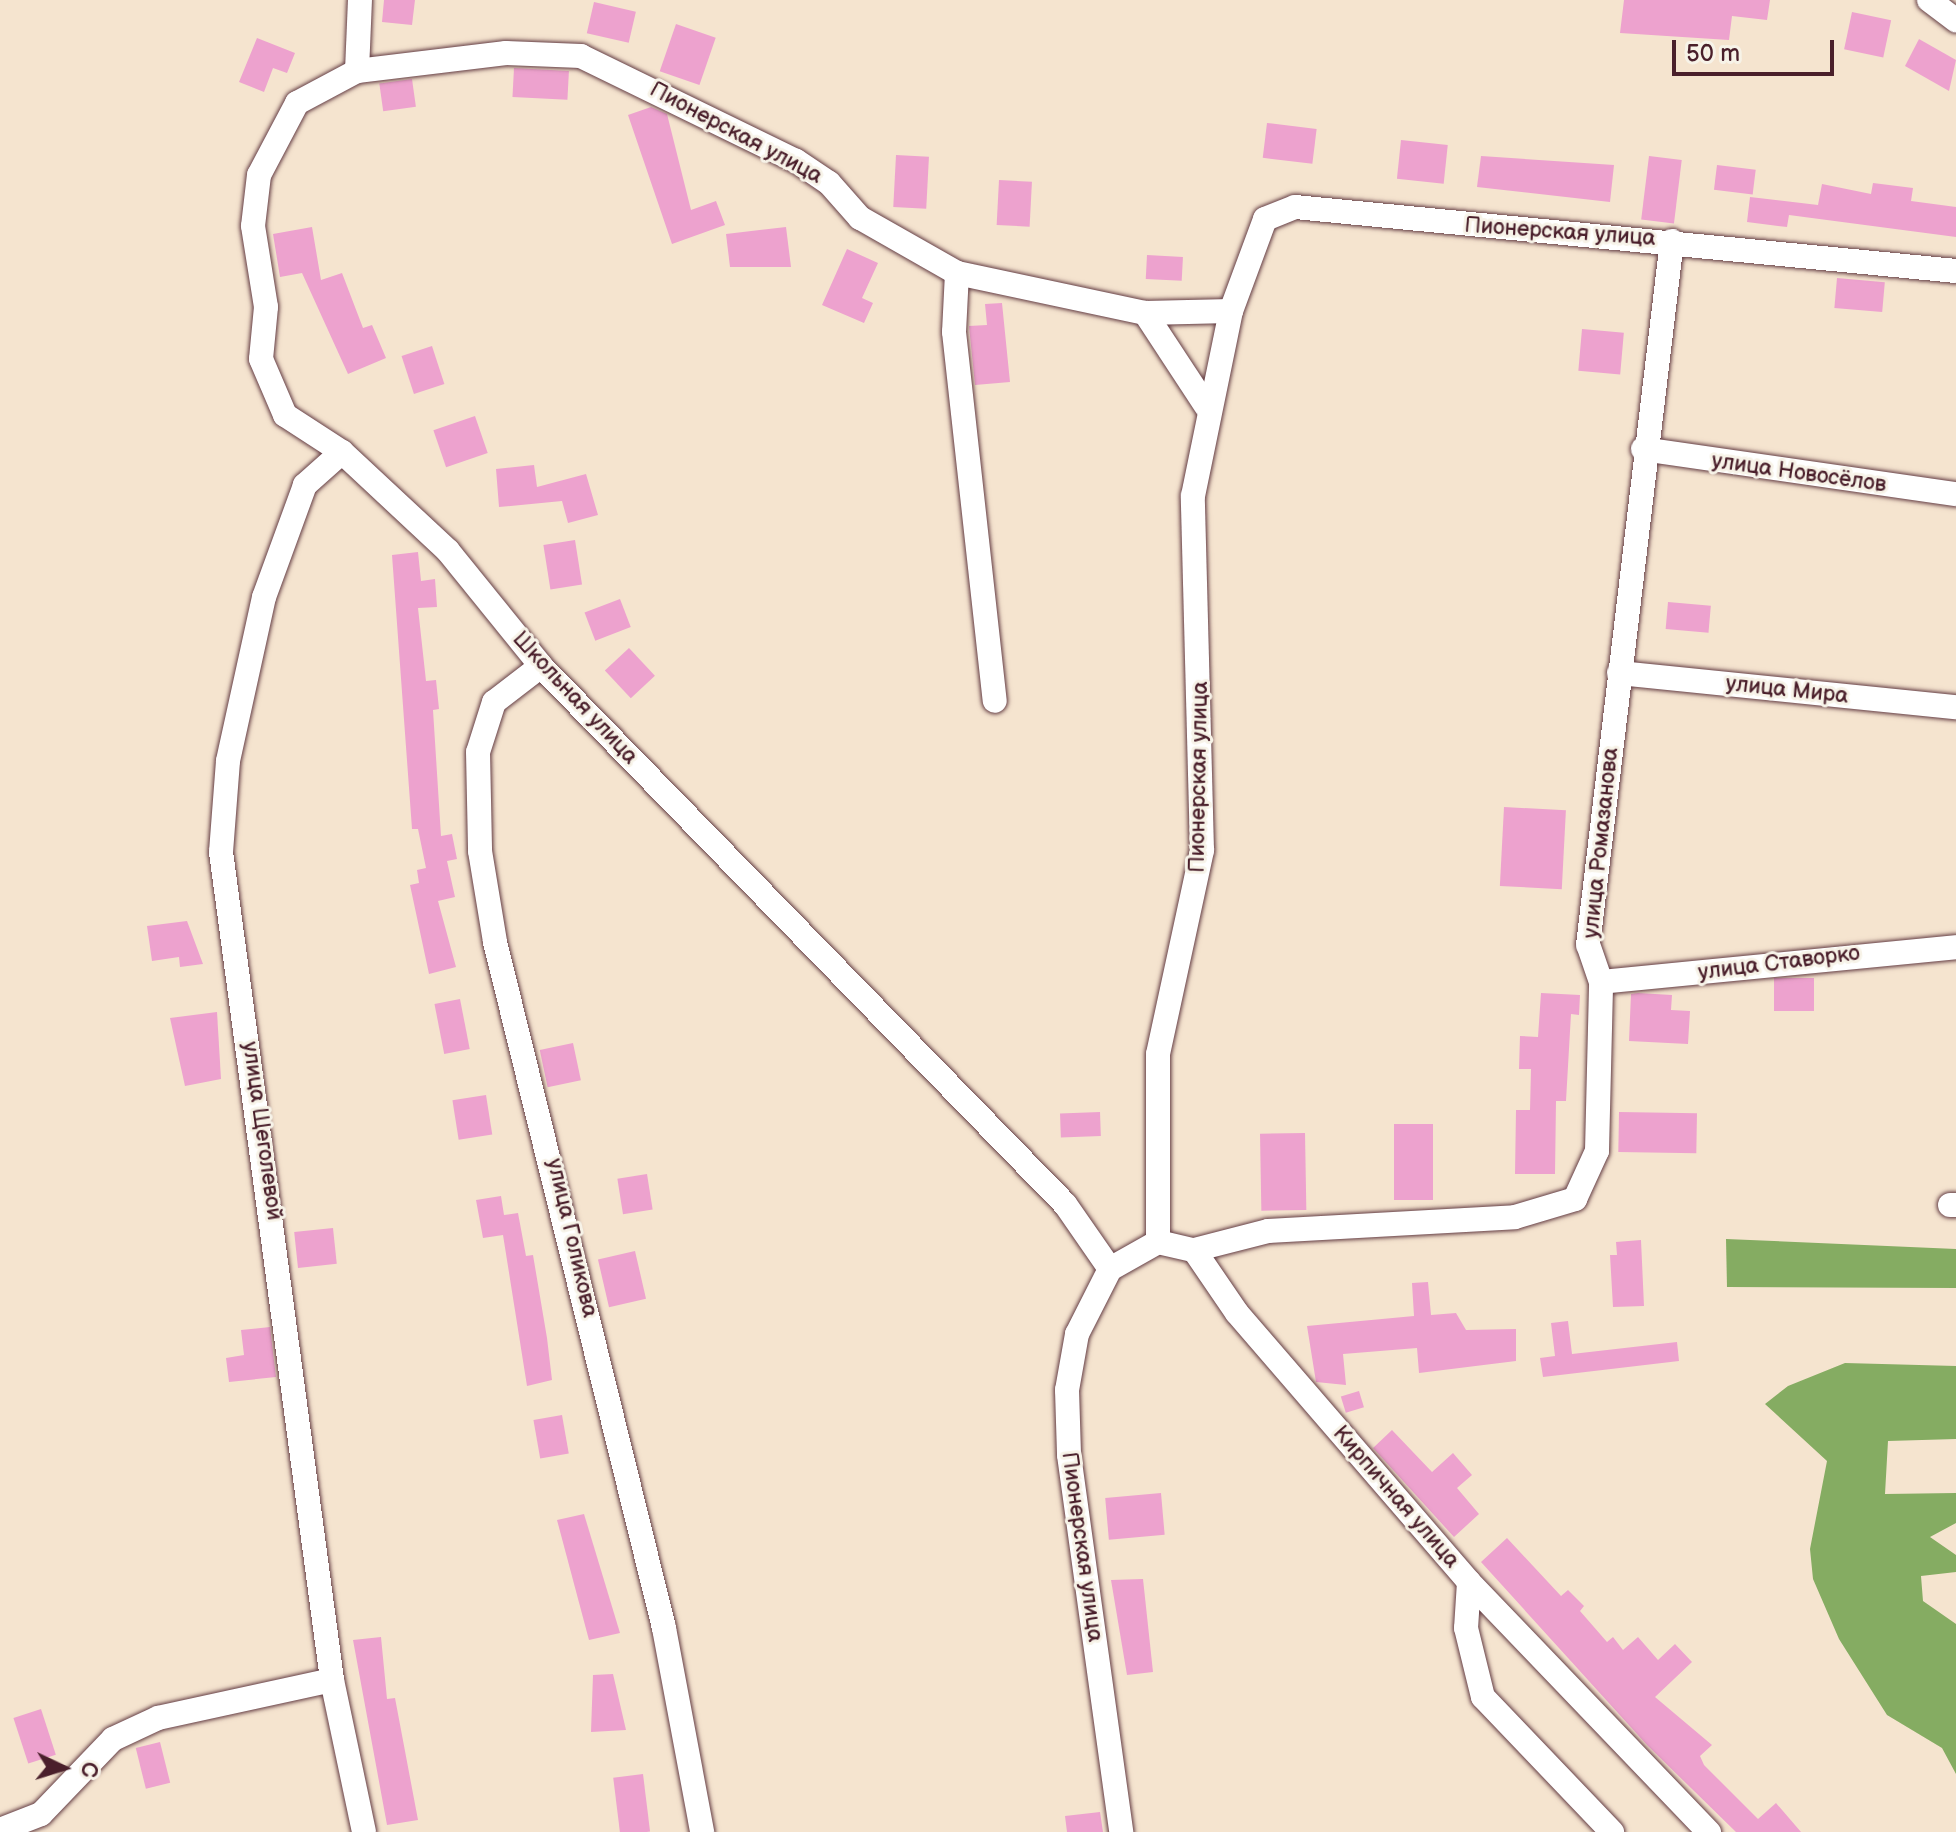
<!DOCTYPE html>
<meta charset="utf-8">
<style>
body{margin:0}
#map{position:relative;width:1956px;height:1832px;overflow:hidden;background:#f5e4cf;font-family:"Balsamiq Sans",sans-serif}
div>[style]{position:absolute}
.forest>*{inset:0;background:#85ac62}
.building>*{inset:0;background:#eda2ce;transform-origin:0 0}
.roads{filter:drop-shadow(0 0 2px #643d44) drop-shadow(0 0 2px #643d44)}
.minor>*{height:24px;margin:-12px;padding:0 12px;transform-origin:12px;border-radius:12px;background:#fff}
span{translate:-50% -50%;white-space:nowrap;text-align:center;line-height:1.15;-webkit-text-stroke:6px #f7f3e8;paint-order:stroke}
.street-label{font-size:22px;color:#4a1f2b}
.north{position:absolute;left:24px;top:1728px;width:80px;height:80px;-webkit-text-stroke:6px #f7f3e8;paint-order:stroke;rotate:94deg;font-size:22px;font-weight:700;line-height:32px;text-align:center;color:#4a1f2b}
.north::after{content:'';display:block;margin:auto;width:28px;height:36px;background:#4a1f2b;clip-path:polygon(50% 0,100% 100%,50% 72%,0 100%)}
.scale{position:absolute;left:1672px;top:40px;width:162px;height:36px;box-sizing:border-box;border:4px solid #4a1f2b;border-top:0;padding-left:10px;font-size:24px;line-height:28px;white-space:nowrap;color:#4a1f2b;-webkit-text-stroke:6px #f7f3e8;paint-order:stroke}
</style>
<div id="map">
<div class="forest">
<div style="clip-path:polygon(1726px 1239px,1956px 1249px,1956px 1288px,1727px 1287px)"></div>
<div style="clip-path:polygon(1845px 1363px,1956px 1366px,1956px 1439px,1888px 1441px,1885px 1494px,1956px 1493px,1956px 1523px,1930px 1537px,1956px 1555px,1956px 1572px,1921px 1576px,1923px 1601px,1956px 1624px,1956px 1774px,1942px 1748px,1887px 1715px,1839px 1639px,1813px 1579px,1810px 1549px,1827px 1461px,1765px 1404px,1788px 1386px)"></div>
</div>
<div class="building">
<div style="clip-path:polygon(384px 0,415px 0,412px 25px,382px 22px)"></div>
<div style="clip-path:polygon(1624px 0,1770px 0,1767px 20px,1732px 16px,1729px 40px,1620px 33px)"></div>
<div style="left:594px;top:2px;width:43px;height:32px;rotate:13deg"></div>
<div style="left:1852px;top:12px;width:40px;height:38px;rotate:12deg"></div>
<div style="left:676px;top:24px;width:42px;height:50px;rotate:19deg"></div>
<div style="clip-path:polygon(257px 38px,295px 53px,287px 73px,273px 68px,264px 92px,239px 82px)"></div>
<div style="clip-path:polygon(1919px 39px,1956px 60px,1949px 91px,1905px 66px)"></div>
<div style="left:514px;top:68px;width:55px;height:29px;rotate:3deg"></div>
<div style="left:412px;top:79px;width:28px;height:33px;rotate:82deg"></div>
<div style="clip-path:polygon(651px 107px,667px 114px,691px 210px,716px 201px,725px 225px,672px 244px,628px 115px)"></div>
<div style="left:1267px;top:123px;width:50px;height:35px;rotate:7deg"></div>
<div style="left:1401px;top:140px;width:47px;height:39px;rotate:6deg"></div>
<div style="left:896px;top:155px;width:33px;height:52px;rotate:3deg"></div>
<div style="clip-path:polygon(1481px 156px,1614px 165px,1610px 202px,1477px 187px)"></div>
<div style="left:1649px;top:156px;width:33px;height:64px;rotate:7deg"></div>
<div style="left:1717px;top:165px;width:39px;height:25px;rotate:7deg"></div>
<div style="left:999px;top:180px;width:33px;height:45px;rotate:3deg"></div>
<div style="clip-path:polygon(1873px 183px,1913px 188px,1911px 201px,1956px 207px,1956px 237px,1789px 215px,1787px 227px,1747px 222px,1750px 197px,1818px 205px,1822px 184px,1871px 194px)"></div>
<div style="clip-path:polygon(312px 227px,321px 280px,342px 273px,363px 328px,372px 325px,386px 358px,348px 374px,302px 273px,280px 277px,273px 234px)"></div>
<div style="clip-path:polygon(786px 227px,791px 267px,730px 267px,726px 234px)"></div>
<div style="clip-path:polygon(847px 249px,878px 263px,862px 298px,873px 303px,864px 323px,822px 305px)"></div>
<div style="left:1147px;top:255px;width:36px;height:24px;rotate:3deg"></div>
<div style="left:1837px;top:278px;width:48px;height:30px;rotate:5deg"></div>
<div style="clip-path:polygon(1002px 303px,1010px 382px,975px 385px,969px 326px,987px 325px,985px 304px)"></div>
<div style="left:1582px;top:329px;width:42px;height:42px;rotate:5deg"></div>
<div style="left:432px;top:346px;width:40px;height:32px;rotate:72deg"></div>
<div style="left:475px;top:416px;width:39px;height:44px;rotate:71deg"></div>
<div style="clip-path:polygon(534px 465px,537px 487px,586px 474px,598px 515px,568px 523px,562px 501px,499px 507px,496px 469px)"></div>
<div style="left:575px;top:540px;width:45px;height:32px;rotate:81deg"></div>
<div style="clip-path:polygon(418px 552px,421px 581px,435px 579px,437px 607px,418px 608px,426px 681px,436px 680px,439px 709px,433px 710px,441px 836px,452px 834px,457px 859px,447px 861px,455px 897px,438px 901px,456px 967px,429px 974px,410px 885px,419px 883px,417px 870px,426px 868px,418px 829px,412px 829px,392px 555px)"></div>
<div style="left:620px;top:599px;width:30px;height:38px;rotate:69deg"></div>
<div style="left:1668px;top:602px;width:43px;height:27px;rotate:5deg"></div>
<div style="left:629px;top:648px;width:38px;height:33px;rotate:47deg"></div>
<div style="left:1504px;top:807px;width:62px;height:79px;rotate:3deg"></div>
<div style="clip-path:polygon(187px 921px,203px 964px,180px 967px,179px 957px,152px 961px,147px 926px)"></div>
<div style="left:1814px;top:978px;width:33px;height:40px;rotate:90deg"></div>
<div style="clip-path:polygon(1541px 993px,1580px 995px,1579px 1015px,1571px 1014px,1566px 1101px,1556px 1101px,1555px 1174px,1515px 1174px,1516px 1110px,1530px 1110px,1531px 1069px,1519px 1069px,1520px 1036px,1538px 1037px)"></div>
<div style="clip-path:polygon(1638px 993px,1672px 995px,1671px 1010px,1690px 1011px,1688px 1044px,1629px 1041px,1631px 994px)"></div>
<div style="left:460px;top:999px;width:51px;height:26px;rotate:79deg"></div>
<div style="clip-path:polygon(217px 1012px,221px 1079px,185px 1086px,170px 1018px)"></div>
<div style="left:573px;top:1043px;width:38px;height:34px;rotate:78deg"></div>
<div style="left:486px;top:1095px;width:40px;height:34px;rotate:81deg"></div>
<div style="left:1100px;top:1112px;width:24px;height:40px;rotate:88deg"></div>
<div style="left:1619px;top:1112px;width:78px;height:40px;rotate:1deg"></div>
<div style="left:1394px;top:1124px;width:39px;height:76px"></div>
<div style="left:1305px;top:1133px;width:77px;height:45px;rotate:89deg"></div>
<div style="left:647px;top:1174px;width:36px;height:30px;rotate:81deg"></div>
<div style="clip-path:polygon(501px 1196px,504px 1215px,518px 1213px,526px 1256px,533px 1255px,547px 1338px,552px 1380px,527px 1386px,503px 1235px,483px 1238px,476px 1200px)"></div>
<div style="left:333px;top:1228px;width:36px;height:39px;rotate:84deg"></div>
<div style="clip-path:polygon(1641px 1240px,1644px 1306px,1613px 1307px,1610px 1255px,1617px 1255px,1616px 1242px)"></div>
<div style="left:635px;top:1251px;width:49px;height:38px;rotate:77deg"></div>
<div style="clip-path:polygon(1428px 1282px,1431px 1315px,1456px 1313px,1466px 1330px,1516px 1329px,1516px 1361px,1419px 1373px,1417px 1348px,1343px 1354px,1346px 1385px,1316px 1382px,1307px 1326px,1414px 1316px,1412px 1283px)"></div>
<div style="clip-path:polygon(1568px 1321px,1572px 1354px,1677px 1342px,1679px 1361px,1543px 1377px,1540px 1358px,1555px 1356px,1551px 1323px)"></div>
<div style="clip-path:polygon(270px 1327px,276px 1377px,229px 1382px,226px 1358px,244px 1355px,241px 1330px)"></div>
<div style="left:1359px;top:1391px;width:17px;height:19px;rotate:73deg"></div>
<div style="left:562px;top:1415px;width:39px;height:29px;rotate:80deg"></div>
<div style="clip-path:polygon(1392px 1430px,1432px 1472px,1453px 1453px,1472px 1475px,1457px 1488px,1479px 1514px,1454px 1537px,1373px 1448px)"></div>
<div style="left:1161px;top:1493px;width:42px;height:56px;rotate:85deg"></div>
<div style="clip-path:polygon(584px 1514px,620px 1633px,589px 1640px,557px 1520px)"></div>
<div style="clip-path:polygon(1507px 1538px,1561px 1596px,1568px 1590px,1584px 1606px,1580px 1611px,1607px 1642px,1613px 1637px,1623px 1650px,1638px 1637px,1658px 1660px,1675px 1644px,1692px 1662px,1655px 1697px,1712px 1745px,1700px 1756px,1704px 1765px,1758px 1819px,1776px 1803px,1801px 1832px,1736px 1832px,1647px 1745px,1481px 1562px)"></div>
<div style="clip-path:polygon(1143px 1579px,1153px 1672px,1127px 1675px,1111px 1580px)"></div>
<div style="clip-path:polygon(381px 1637px,387px 1699px,395px 1698px,418px 1820px,387px 1825px,353px 1640px)"></div>
<div style="clip-path:polygon(613px 1674px,626px 1730px,591px 1732px,593px 1675px)"></div>
<div style="left:41px;top:1709px;width:48px;height:29px;rotate:72deg"></div>
<div style="left:160px;top:1742px;width:42px;height:25px;rotate:76deg"></div>
<div style="left:643px;top:1774px;width:58px;height:30px;rotate:83deg"></div>
<div style="clip-path:polygon(1100px 1812px,1103px 1832px,1067px 1832px,1065px 1816px)"></div>
</div>
<div class="roads">
<div class="minor">
<div style="left:1929px;top:0;width:34px;rotate:37deg"></div>
<div style="left:357px;top:71px;width:71px;rotate:-87.6deg"></div>
<div style="left:957px;top:273px;width:59px;rotate:92.9deg"></div>
<div style="left:954px;top:332px;width:371px;rotate:83.7deg"></div>
<div style="left:1231px;top:311px;width:86px;rotate:178.7deg"></div>
<div style="left:1145px;top:313px;width:192px;rotate:-168deg"></div>
<div style="left:957px;top:273px;width:112px;rotate:-150.4deg"></div>
<div style="left:860px;top:218px;width:47px;rotate:-131.5deg"></div>
<div style="left:829px;top:183px;width:40px;rotate:-146deg"></div>
<div style="left:796px;top:161px;width:239px;rotate:-154deg"></div>
<div style="left:581px;top:56px;width:75px;rotate:-177.7deg"></div>
<div style="left:506px;top:53px;width:150px;rotate:173.1deg"></div>
<div style="left:357px;top:71px;width:68px;rotate:151.9deg"></div>
<div style="left:297px;top:103px;width:81px;rotate:117.8deg"></div>
<div style="left:259px;top:175px;width:51px;rotate:96.7deg"></div>
<div style="left:253px;top:226px;width:82px;rotate:80.9deg"></div>
<div style="left:266px;top:307px;width:52px;rotate:95.5deg"></div>
<div style="left:261px;top:359px;width:61px;rotate:66.8deg"></div>
<div style="left:285px;top:415px;width:68px;rotate:33deg"></div>
<div style="left:342px;top:452px;width:145px;rotate:43deg"></div>
<div style="left:448px;top:551px;width:148px;rotate:51deg"></div>
<div style="left:541px;top:666px;width:751px;rotate:45.76deg"></div>
<div style="left:1065px;top:1204px;width:79px;rotate:55.3deg"></div>
<div style="left:1110px;top:1269px;width:55px;rotate:-29.4deg"></div>
<div style="left:1158px;top:1242px;width:37px;rotate:13deg"></div>
<div style="left:1194px;top:1250px;width:76px;rotate:-14.4deg"></div>
<div style="left:1268px;top:1231px;width:247px;rotate:-3.2deg"></div>
<div style="left:1515px;top:1217px;width:63px;rotate:-16.7deg"></div>
<div style="left:1575px;top:1199px;width:53px;rotate:-65.4deg"></div>
<div style="left:1597px;top:1151px;width:169px;rotate:-88.6deg"></div>
<div style="left:1601px;top:982px;width:39px;rotate:-109deg"></div>
<div style="left:1588px;top:945px;width:709px;rotate:-83.2deg"></div>
<div style="left:1145px;top:313px;width:111px;rotate:56.7deg"></div>
<div style="left:1643px;top:449px;width:316px;rotate:8.2deg"></div>
<div style="left:342px;top:452px;width:50px;rotate:138.3deg"></div>
<div style="left:305px;top:485px;width:119px;rotate:110.1deg"></div>
<div style="left:264px;top:597px;width:168px;rotate:102.4deg"></div>
<div style="left:228px;top:761px;width:91px;rotate:94.4deg"></div>
<div style="left:221px;top:852px;width:835px;rotate:82.36deg"></div>
<div style="left:332px;top:1680px;width:155px;rotate:78.1deg"></div>
<div style="left:541px;top:666px;width:59px;rotate:142.5deg"></div>
<div style="left:494px;top:702px;width:52px;rotate:107.7deg"></div>
<div style="left:478px;top:752px;width:99px;rotate:88.8deg"></div>
<div style="left:480px;top:851px;width:92px;rotate:80.6deg"></div>
<div style="left:495px;top:942px;width:707px;rotate:76.16deg"></div>
<div style="left:664px;top:1628px;width:208px;rotate:79.4deg"></div>
<div style="left:1619px;top:673px;width:339px;rotate:5.8deg"></div>
<div style="left:1601px;top:982px;width:357px;rotate:-5.6deg"></div>
<div style="left:1950px;top:1205px;width:6px"></div>
<div style="left:1158px;top:1242px;width:188px;rotate:-90deg"></div>
<div style="left:1158px;top:1054px;width:209px;rotate:-77.8deg"></div>
<div style="left:1202px;top:850px;width:354px;rotate:-91.5deg"></div>
<div style="left:1193px;top:496px;width:189px;rotate:-78.4deg"></div>
<div style="left:1231px;top:311px;width:98px;rotate:-69.7deg"></div>
<div style="left:1265px;top:219px;width:32px;rotate:-22deg"></div>
<div style="left:1295px;top:207px;width:664px;rotate:5.53deg"></div>
<div style="left:1194px;top:1250px;width:76px;rotate:55.7deg"></div>
<div style="left:1237px;top:1313px;width:355px;rotate:49.2deg"></div>
<div style="left:1469px;top:1582px;width:46px;rotate:93.7deg"></div>
<div style="left:1466px;top:1628px;width:71px;rotate:76.2deg"></div>
<div style="left:1483px;top:1697px;width:187px;rotate:46.3deg"></div>
<div style="left:1110px;top:1269px;width:73px;rotate:116.9deg"></div>
<div style="left:1077px;top:1334px;width:57px;rotate:100.1deg"></div>
<div style="left:1067px;top:1390px;width:65px;rotate:88.2deg"></div>
<div style="left:1069px;top:1455px;width:381px;rotate:82.1deg"></div>
<div style="left:1469px;top:1582px;width:347px;rotate:46.2deg"></div>
<div style="left:0;top:1830px;width:44px;rotate:-21.3deg"></div>
<div style="left:41px;top:1814px;width:104px;rotate:-46.2deg"></div>
<div style="left:113px;top:1739px;width:50px;rotate:-25deg"></div>
<div style="left:158px;top:1718px;width:178px;rotate:-12.3deg"></div>
</div>
</div>
<div class="street-label">
<span style="left:736px;top:133px;rotate:28deg">Пионерская улица</span>
<span style="left:1560px;top:232px;rotate:4deg">Пионерская улица</span>
<span style="left:1799px;top:473px;rotate:8deg">улица Новосёлов</span>
<span style="left:1787px;top:690px;rotate:6deg">улица Мира</span>
<span style="left:575px;top:698px;rotate:47deg">Школьная улица</span>
<span style="left:1199px;top:777px;rotate:-89deg">Пионерская улица</span>
<span style="left:1601px;top:843px;rotate:-84deg">улица Ромазанова</span>
<span style="left:1779px;top:963px;rotate:-7deg">улица Ставорко</span>
<span style="left:262px;top:1131px;rotate:82deg">улица Щеголевой</span>
<span style="left:572px;top:1238px;rotate:77deg">улица Голикова</span>
<span style="left:1396px;top:1497px;rotate:49deg">Кирпичная улица</span>
<span style="left:1082px;top:1547px;rotate:82deg">Пионерская улица</span>
</div>
<div class="north">С</div>
<div class="scale">50 m</div>
</div>
